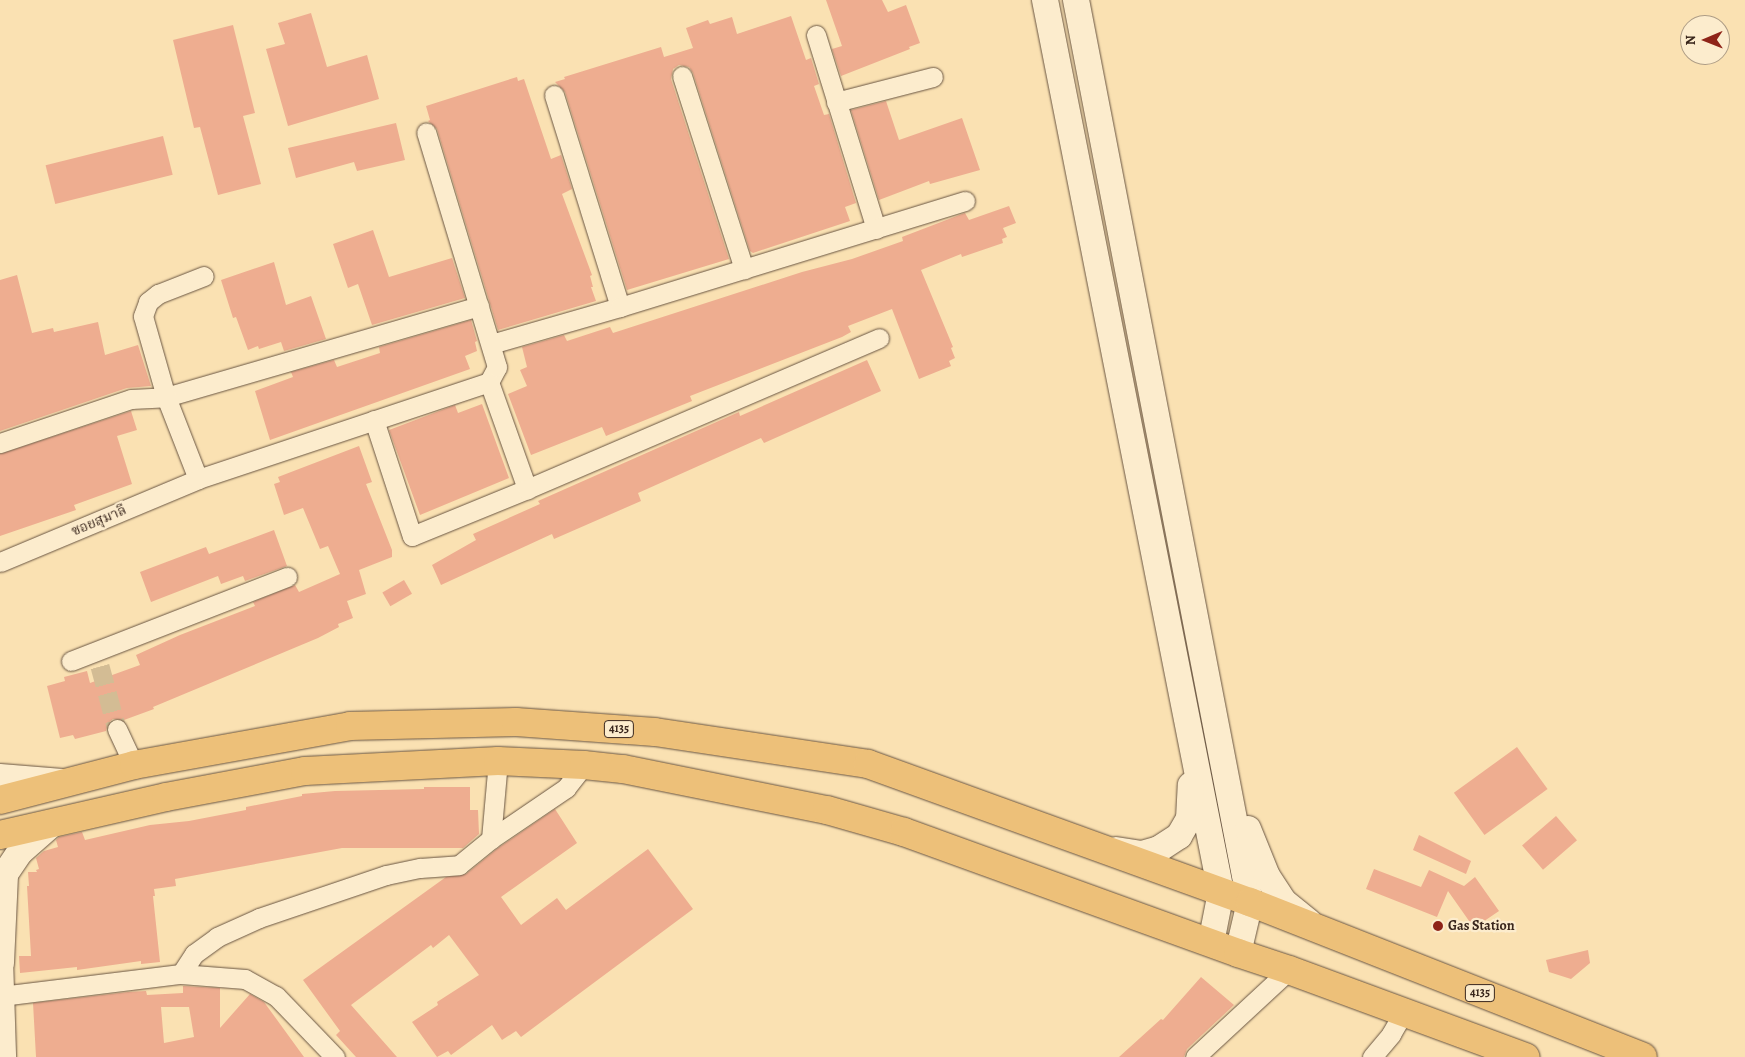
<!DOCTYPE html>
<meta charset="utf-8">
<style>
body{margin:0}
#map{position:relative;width:1745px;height:1057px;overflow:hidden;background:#fae1b2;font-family:Alegreya,"Noto Serif Thai",serif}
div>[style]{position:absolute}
.building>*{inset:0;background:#eead90;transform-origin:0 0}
.minor-tunnel>*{height:19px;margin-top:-9.5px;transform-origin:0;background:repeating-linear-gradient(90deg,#d3bc94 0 19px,transparent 0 28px)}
.roads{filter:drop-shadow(0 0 1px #695542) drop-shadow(0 0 1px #695542)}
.minor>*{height:19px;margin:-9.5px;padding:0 9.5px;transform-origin:9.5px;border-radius:9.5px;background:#fceccd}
.secondary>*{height:26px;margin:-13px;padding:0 13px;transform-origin:13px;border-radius:13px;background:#fceccd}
.primary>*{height:28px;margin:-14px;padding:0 14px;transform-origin:14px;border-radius:14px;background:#edc079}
.dots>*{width:14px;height:14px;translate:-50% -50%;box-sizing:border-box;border:2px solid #fceccd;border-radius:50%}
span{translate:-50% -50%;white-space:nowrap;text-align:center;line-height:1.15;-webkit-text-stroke:4.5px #fceccd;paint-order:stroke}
.shield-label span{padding:1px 4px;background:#fceccd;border:1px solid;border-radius:4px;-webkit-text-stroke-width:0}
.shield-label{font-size:12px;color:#39261c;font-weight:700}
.street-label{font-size:14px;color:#39261c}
.poi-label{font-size:14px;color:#39261c;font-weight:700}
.left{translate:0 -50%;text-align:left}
.north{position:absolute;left:1680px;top:15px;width:50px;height:50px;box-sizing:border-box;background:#fceccd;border:1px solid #ae9d86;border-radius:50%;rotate:269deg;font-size:14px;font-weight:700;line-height:20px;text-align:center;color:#39261c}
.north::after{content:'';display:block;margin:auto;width:18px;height:22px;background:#8f2418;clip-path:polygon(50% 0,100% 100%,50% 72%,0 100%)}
</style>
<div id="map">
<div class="building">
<div style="clip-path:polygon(826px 0,882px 0,888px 12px,906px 5px,920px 43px,909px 47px,910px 49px,841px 76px,832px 49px,842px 46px)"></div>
<div style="clip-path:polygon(311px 13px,327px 67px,367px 55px,379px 99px,288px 126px,266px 49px,285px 44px,278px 23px)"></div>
<div style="clip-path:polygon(791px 16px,806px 60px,811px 58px,819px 84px,814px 86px,824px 115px,829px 114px,856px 203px,845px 207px,850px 221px,753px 253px,750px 251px,693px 73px,689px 67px,679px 65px,673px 69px,671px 79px,729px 259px,627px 290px,565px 92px,555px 82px,565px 79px,564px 77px,661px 47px,664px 57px,693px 48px,686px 28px,708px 20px,710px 24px,732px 17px,737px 34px)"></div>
<div style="clip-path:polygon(233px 25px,255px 113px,243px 116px,261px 184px,218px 195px,200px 127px,194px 128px,173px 40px)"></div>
<div style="clip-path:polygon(517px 77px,518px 81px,524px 79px,551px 159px,561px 155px,572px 189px,562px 194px,592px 275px,590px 276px,593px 287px,591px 287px,596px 301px,498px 330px,437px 129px,428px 121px,430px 120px,426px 106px)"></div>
<div style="clip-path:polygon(886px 101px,899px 140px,962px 118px,980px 170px,930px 184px,929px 181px,879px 200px,851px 110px)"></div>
<div style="clip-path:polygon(396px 123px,405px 160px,357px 171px,354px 162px,296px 178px,288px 148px)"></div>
<div style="left:163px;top:136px;width:40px;height:121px;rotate:76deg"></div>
<div style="clip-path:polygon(1009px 206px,1016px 223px,1003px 228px,1007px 237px,1002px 239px,1003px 243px,962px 257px,961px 254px,921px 270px,953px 347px,951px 348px,955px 358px,949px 361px,951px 366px,919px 379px,892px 309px,848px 326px,851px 332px,842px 337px,690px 396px,692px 401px,606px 436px,602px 427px,531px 455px,508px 394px,527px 386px,520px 370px,527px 367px,522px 347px,564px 335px,567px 341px,610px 327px,613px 333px,802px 272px,852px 259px,903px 241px,902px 237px,962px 214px,965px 213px,969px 220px)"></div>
<div style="clip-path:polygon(373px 230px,389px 277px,452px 258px,465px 298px,372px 325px,358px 284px,348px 288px,333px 244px)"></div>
<div style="clip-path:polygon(274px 262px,286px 305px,311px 296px,326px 339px,284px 351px,281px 342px,259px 349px,258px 346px,248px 350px,236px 317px,233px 318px,221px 280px)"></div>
<div style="clip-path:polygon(17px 275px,32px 333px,53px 328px,54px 332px,98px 322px,105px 355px,138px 345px,151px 386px,127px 388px,0 431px,0 280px)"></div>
<div style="clip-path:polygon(471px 320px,477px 341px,475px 342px,477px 351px,465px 356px,470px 369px,270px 440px,255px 391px,293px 377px,291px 372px,334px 360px,337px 367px,380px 353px,379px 347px)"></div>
<div style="clip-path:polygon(867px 360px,881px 391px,764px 443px,761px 438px,638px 493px,641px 501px,554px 539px,552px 534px,441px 585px,432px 565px,476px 540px,473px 534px,540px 504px,538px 501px,739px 412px,740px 416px)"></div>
<div style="clip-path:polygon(482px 404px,509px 478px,420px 515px,389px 430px,455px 405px,458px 413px)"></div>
<div style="clip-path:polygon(131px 411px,137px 430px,117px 436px,132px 484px,74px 505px,76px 510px,0 536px,0 454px)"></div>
<div style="clip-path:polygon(359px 446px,372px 482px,366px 484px,392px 550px,392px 557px,359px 570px,366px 594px,347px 601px,353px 618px,338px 624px,339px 627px,318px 638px,153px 707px,154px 709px,124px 720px,113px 719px,108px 723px,106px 731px,75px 739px,73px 735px,60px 738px,47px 686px,65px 681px,64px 677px,87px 671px,90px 683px,140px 665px,136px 655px,180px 635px,255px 606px,253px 602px,295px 585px,299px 592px,340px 574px,328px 546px,320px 549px,303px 508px,284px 515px,274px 484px,280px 482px,278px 477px)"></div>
<div style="clip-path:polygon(274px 530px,287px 566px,245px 581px,243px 576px,221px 584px,218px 576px,151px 602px,140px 572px,206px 547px,209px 554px)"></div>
<div style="left:404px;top:580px;width:16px;height:25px;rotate:60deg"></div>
<div style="left:1517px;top:747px;width:52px;height:78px;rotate:54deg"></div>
<div style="clip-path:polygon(424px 787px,470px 787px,470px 810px,478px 810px,479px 834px,463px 848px,342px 848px,175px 879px,176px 886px,154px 889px,155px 896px,153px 896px,160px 962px,141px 964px,141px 961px,77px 970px,77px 967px,20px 973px,19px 956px,31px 956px,27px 886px,29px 886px,28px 872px,37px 872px,36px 870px,39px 869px,36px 858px,44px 851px,58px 847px,56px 840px,59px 837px,82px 832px,85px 840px,150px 825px,189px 821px,246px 810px,246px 807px,302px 796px,302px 794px,335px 791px,424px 789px)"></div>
<div style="clip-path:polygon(555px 809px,577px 843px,501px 897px,521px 925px,557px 898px,566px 910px,648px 849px,693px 909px,521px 1037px,516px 1031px,502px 1040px,492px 1025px,451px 1055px,448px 1051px,437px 1057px,412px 1022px,438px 1005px,437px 1002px,479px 975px,449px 935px,433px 948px,431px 945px,351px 1005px,397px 1057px,356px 1057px,336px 1035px,340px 1031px,303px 980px,446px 877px,466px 874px,498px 848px)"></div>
<div style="left:1556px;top:816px;width:32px;height:45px;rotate:49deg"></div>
<div style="clip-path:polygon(1419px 835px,1471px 861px,1466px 874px,1413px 850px)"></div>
<div style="clip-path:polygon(1374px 869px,1421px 887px,1429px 870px,1464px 886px,1475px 877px,1499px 911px,1474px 928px,1448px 891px,1437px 917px,1366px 889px)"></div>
<div style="clip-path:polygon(1588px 950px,1590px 963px,1571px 979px,1549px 972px,1546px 960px)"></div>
<div style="clip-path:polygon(1201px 977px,1234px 1005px,1187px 1049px,1184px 1057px,1119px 1057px,1161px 1019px,1163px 1020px)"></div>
<div style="clip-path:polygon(evenodd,183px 986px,220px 988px,220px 1028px,250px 994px,264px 1002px,304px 1057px,36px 1057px,33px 1003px,128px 992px,146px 991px,147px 995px,183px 993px,183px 986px,161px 1007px,189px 1007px,194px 1037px,164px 1043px,161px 1007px)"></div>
</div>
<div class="minor-tunnel">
<div style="left:100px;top:666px;width:65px;rotate:74.9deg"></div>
</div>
<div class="roads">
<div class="minor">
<div style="left:816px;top:35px;width:203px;rotate:72.8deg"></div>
<div style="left:682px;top:76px;width:203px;rotate:72.2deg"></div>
<div style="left:554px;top:95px;width:222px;rotate:72.7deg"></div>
<div style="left:836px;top:102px;width:100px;rotate:-14.5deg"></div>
<div style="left:491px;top:344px;width:134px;rotate:-16deg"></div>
<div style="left:620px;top:307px;width:361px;rotate:-17.1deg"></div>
<div style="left:489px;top:382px;width:114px;rotate:70.4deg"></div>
<div style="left:374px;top:420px;width:122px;rotate:71.9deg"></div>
<div style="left:412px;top:536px;width:124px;rotate:-22.2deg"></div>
<div style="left:527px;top:489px;width:383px;rotate:-23.2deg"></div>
<div style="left:0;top:443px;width:138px;rotate:-18.6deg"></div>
<div style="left:131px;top:399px;width:35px;rotate:-3deg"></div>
<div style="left:166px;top:397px;width:326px;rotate:-16.2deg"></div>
<div style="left:198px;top:479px;width:88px;rotate:-111.3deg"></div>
<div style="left:166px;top:397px;width:84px;rotate:-105.9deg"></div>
<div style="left:143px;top:316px;width:15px;rotate:-70deg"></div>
<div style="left:148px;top:302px;width:13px;rotate:-39deg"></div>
<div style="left:158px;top:294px;width:49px;rotate:-21.4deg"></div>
<div style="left:0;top:562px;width:215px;rotate:-22.7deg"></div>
<div style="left:198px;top:479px;width:307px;rotate:-18.4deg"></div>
<div style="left:489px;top:382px;width:17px;rotate:-62deg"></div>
<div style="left:497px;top:367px;width:245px;rotate:-106.8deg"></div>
<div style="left:71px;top:661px;width:232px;rotate:-21.3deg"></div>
<div style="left:117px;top:729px;width:40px;rotate:65deg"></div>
<div style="left:491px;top:839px;width:78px;rotate:-84.9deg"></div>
<div style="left:181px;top:974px;width:24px;rotate:-57deg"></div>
<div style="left:194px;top:954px;width:29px;rotate:-36deg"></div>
<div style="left:217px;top:937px;width:46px;rotate:-24.3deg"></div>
<div style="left:259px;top:918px;width:134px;rotate:-18.7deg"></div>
<div style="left:386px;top:875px;width:35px;rotate:-12deg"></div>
<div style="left:420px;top:868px;width:39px;rotate:-4deg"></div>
<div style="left:459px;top:865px;width:41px;rotate:-39.1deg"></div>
<div style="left:491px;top:839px;width:91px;rotate:-34.2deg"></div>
<div style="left:566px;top:788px;width:29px;rotate:-52deg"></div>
<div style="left:1px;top:996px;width:181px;rotate:-7deg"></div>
<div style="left:181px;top:974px;width:64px;rotate:4.5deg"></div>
<div style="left:245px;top:979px;width:35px;rotate:29deg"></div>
<div style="left:276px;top:996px;width:85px;rotate:46deg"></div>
<div style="left:1195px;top:1057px;width:128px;rotate:-42.8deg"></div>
<div style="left:1372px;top:1057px;width:30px;rotate:-50deg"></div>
<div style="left:1391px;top:1034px;width:24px;rotate:-60deg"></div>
</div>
<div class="secondary">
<div style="left:1045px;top:0;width:909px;rotate:78.84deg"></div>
<div style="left:1221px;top:892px;width:52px;rotate:101.1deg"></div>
<div style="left:1076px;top:0;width:919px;rotate:79.08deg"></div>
<div style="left:1250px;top:902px;width:52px;rotate:103.2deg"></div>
<div style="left:0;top:777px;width:62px;rotate:4.6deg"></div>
<div style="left:1248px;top:829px;width:51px;rotate:68deg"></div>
<div style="left:1267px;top:876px;width:30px;rotate:57deg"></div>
<div style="left:1283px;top:901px;width:33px;rotate:39deg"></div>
<div style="left:1116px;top:850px;width:26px;rotate:9deg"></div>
<div style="left:1142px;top:854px;width:18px;rotate:-16deg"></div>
<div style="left:1159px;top:849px;width:24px;rotate:-33deg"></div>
<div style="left:1179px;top:836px;width:20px;rotate:-60deg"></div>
<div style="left:1189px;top:819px;width:34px;rotate:-87deg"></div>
<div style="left:0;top:959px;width:98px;rotate:88.2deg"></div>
<div style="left:1px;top:963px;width:89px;rotate:-87.4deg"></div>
<div style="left:5px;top:874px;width:27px;rotate:-56deg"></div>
<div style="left:20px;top:852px;width:44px;rotate:-41.3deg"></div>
</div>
<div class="primary">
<div style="left:0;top:800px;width:138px;rotate:-14.6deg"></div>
<div style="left:134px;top:765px;width:219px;rotate:-10.2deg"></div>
<div style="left:350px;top:726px;width:166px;rotate:-1.4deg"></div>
<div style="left:516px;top:722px;width:139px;rotate:4.1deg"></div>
<div style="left:655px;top:732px;width:215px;rotate:8.5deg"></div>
<div style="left:868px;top:764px;width:406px;rotate:19.9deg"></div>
<div style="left:1250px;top:902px;width:422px;rotate:21.5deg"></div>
<div style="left:0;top:835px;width:170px;rotate:-12.9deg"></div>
<div style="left:166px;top:797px;width:141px;rotate:-10.6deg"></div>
<div style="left:305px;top:771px;width:193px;rotate:-3deg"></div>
<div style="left:498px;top:761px;width:86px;rotate:2.7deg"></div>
<div style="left:584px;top:765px;width:39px;rotate:6deg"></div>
<div style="left:623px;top:769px;width:208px;rotate:11.4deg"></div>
<div style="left:827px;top:810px;width:80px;rotate:15.9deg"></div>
<div style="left:904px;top:832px;width:355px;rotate:19.9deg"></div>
<div style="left:1238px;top:953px;width:54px;rotate:18.4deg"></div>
<div style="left:1289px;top:970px;width:252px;rotate:20.2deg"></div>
</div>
</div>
<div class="dots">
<div style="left:1438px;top:926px;background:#8f2418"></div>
</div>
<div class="shield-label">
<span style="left:619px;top:729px">4135</span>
<span style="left:1480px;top:993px">4135</span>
</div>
<div class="street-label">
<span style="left:99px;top:521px;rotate:-23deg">ซอยสุมาลี</span>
</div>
<div class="poi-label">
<span class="left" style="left:1448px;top:926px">Gas Station</span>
</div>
<div class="north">N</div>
</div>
